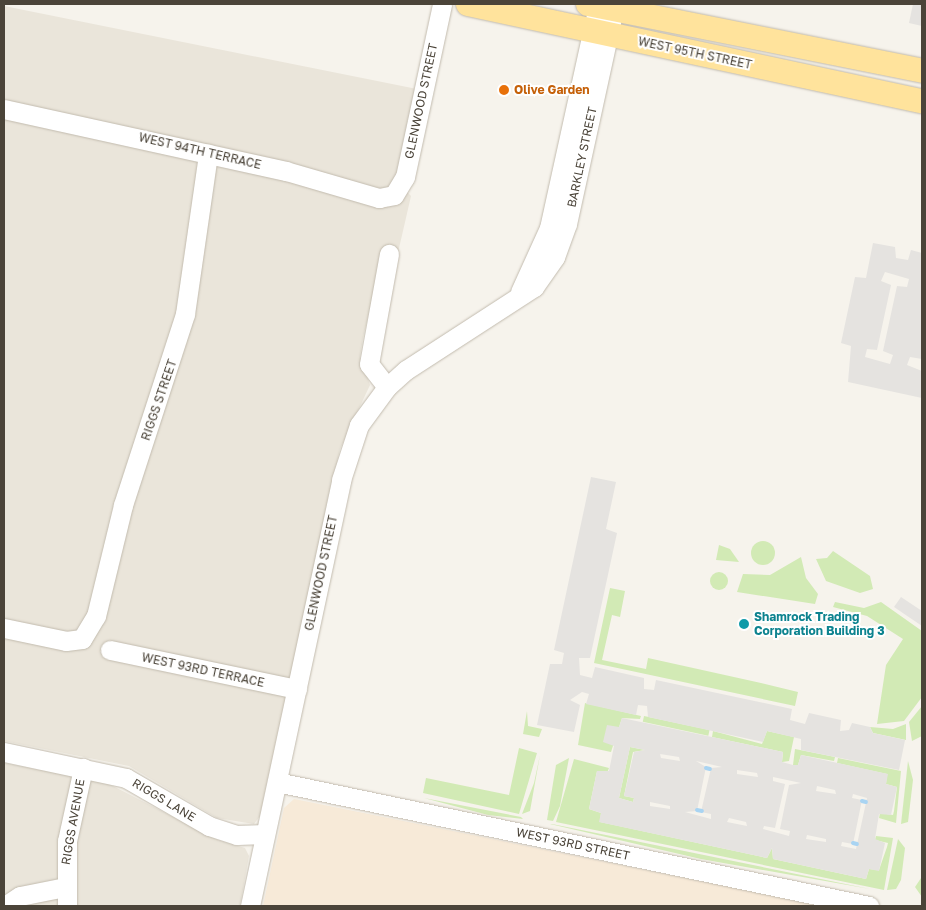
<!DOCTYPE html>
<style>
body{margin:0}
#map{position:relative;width:926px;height:910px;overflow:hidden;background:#f6f3ec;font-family:"Golos Text",sans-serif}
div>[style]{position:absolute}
.residential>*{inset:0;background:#eae5da}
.commercial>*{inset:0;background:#f7ead8}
.green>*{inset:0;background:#d2eab5;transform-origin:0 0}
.round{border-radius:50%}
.parking>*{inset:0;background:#e5e3e0}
.stream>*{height:4px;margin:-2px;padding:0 2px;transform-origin:2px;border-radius:2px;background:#a9d4f2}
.roads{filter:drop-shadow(0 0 1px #c2bbae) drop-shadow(0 0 1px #c2bbae)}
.minor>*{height:19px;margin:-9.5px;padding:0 9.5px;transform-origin:9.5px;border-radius:9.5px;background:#fff}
.major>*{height:24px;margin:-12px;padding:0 12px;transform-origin:12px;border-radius:12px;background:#ffe39c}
.dots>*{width:14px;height:14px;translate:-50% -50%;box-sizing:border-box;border:2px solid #fff;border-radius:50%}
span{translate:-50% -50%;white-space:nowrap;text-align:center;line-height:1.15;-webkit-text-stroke:4px #fff;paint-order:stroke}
.street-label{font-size:12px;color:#4b4439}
.food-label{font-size:12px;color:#c56008;font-weight:700}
.left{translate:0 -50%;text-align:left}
.culture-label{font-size:12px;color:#0d838f;font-weight:700}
.frame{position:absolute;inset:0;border:5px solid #4b4439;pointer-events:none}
</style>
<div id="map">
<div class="residential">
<div style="clip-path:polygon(4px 6px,417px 89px,397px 181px,411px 196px,397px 257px,383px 253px,363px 338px,360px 357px,370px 385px,340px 449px,260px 816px,254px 824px,217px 818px,129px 766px,4px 741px)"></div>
<div style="clip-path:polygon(4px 763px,107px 783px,218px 840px,245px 848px,249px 856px,240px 906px,4px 906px)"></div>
</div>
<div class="commercial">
<div style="clip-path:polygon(294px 799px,750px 891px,819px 906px,263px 906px,284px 808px)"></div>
</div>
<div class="green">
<div class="round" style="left:751px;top:541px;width:24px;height:24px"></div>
<div style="clip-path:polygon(719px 545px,730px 549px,739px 562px,716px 560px)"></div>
<div style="clip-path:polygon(833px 551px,870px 576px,873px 589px,860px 593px,826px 581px,816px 559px,827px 558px)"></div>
<div style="clip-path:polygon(801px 557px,806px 578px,818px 594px,815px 604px,737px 592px,743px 574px,770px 575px)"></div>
<div class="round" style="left:710px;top:572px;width:18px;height:18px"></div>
<div style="clip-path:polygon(610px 588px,625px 591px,620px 617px,612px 615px,602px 660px,646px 669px,648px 658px,761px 683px,798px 692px,795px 706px,594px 663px)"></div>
<div style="clip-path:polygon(835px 602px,864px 608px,881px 602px,922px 631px,922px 697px,904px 721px,877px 724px,886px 665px,903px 639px,867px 616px,833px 607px)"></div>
<div style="clip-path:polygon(585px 703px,641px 716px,640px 719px,622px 718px,611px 752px,578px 745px)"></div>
<div style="clip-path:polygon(922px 706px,922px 736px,912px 741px,909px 722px)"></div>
<div style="clip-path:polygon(527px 711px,528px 726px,542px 729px,539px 737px,523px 734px)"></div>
<div style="left:644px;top:716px;width:67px;height:6px;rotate:12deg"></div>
<div style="clip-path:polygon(906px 724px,906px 740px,873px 733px,870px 727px,893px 729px)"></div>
<div style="clip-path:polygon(713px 731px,762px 744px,767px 731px,794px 737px,789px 761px,782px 762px,783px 752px,712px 737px)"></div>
<div style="clip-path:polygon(630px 747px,645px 750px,633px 752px,624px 796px,634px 798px,633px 802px,619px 798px)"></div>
<div style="clip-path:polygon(519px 748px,537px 753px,519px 814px,423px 793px,426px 778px,509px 795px)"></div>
<div style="clip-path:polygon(795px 749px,835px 757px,834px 761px,801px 755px,798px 765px,793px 765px)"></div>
<div style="clip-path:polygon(540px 755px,530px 811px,522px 814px,534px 783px)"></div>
<div style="clip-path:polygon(569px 758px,560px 806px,553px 821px,547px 820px,556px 765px)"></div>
<div style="clip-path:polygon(838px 758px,901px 771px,896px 823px,879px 818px,880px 813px,893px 815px,894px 811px,897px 787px,886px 784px,887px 774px,837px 763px)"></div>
<div style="clip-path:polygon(574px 759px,609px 768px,607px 773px,597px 771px,589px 809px,601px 813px,600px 822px,767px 858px,772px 848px,773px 859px,866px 879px,869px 869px,879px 870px,887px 847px,888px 843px,875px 840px,876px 836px,893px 838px,884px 890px,556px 822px)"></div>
<div style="clip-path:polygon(908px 761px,913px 780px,908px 822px,901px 824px)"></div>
<div style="clip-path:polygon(424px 798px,521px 817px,523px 819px,488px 815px)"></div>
<div style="clip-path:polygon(550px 824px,552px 824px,870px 889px,701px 859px)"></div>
<div style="clip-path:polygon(922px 831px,922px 897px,915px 887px,921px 878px)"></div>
<div style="clip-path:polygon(898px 839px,905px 848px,901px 880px,896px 889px,887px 890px)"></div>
</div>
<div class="parking">
<div style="clip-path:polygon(913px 4px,922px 4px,922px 26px,909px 23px)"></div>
<div style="clip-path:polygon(evenodd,873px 243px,895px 247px,896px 258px,908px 260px,911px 250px,922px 253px,922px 359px,910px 357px,907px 365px,922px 371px,922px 398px,848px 382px,851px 346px,841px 343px,855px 277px,866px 278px,873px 243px,885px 272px,909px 279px,907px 287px,897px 286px,883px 351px,893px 355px,890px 364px,865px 357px,867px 349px,877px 350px,891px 285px,881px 281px,885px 272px)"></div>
<div style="clip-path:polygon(591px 477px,616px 482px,606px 529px,617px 533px,590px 658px,579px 658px,580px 675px,592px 678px,595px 667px,644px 678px,644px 689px,654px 690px,656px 680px,792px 709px,790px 720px,805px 724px,809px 713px,841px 720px,840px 731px,849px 730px,852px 723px,870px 727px,873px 733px,905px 740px,899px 770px,801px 750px,801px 739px,767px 731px,763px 742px,648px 717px,647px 706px,638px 705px,636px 715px,586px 704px,589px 694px,582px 692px,570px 700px,580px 705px,574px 732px,537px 725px,550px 664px,562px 664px,564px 653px,554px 650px)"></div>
<div style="clip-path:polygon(901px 597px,922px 611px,922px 626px,894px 607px)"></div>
<div style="clip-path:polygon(evenodd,622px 718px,783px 752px,782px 762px,793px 765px,798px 765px,801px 755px,888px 774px,886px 784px,897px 787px,891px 815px,879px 814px,875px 839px,885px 843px,879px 871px,869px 869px,866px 879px,773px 859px,772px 848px,767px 858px,599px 822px,601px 813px,589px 809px,597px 771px,609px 771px,614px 746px,603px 742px,607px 725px,619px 727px,622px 718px,630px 747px,645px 750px,634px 752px,624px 796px,634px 798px,633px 802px,619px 798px,630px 747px,622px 718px,660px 754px,679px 757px,680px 761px,661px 758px,660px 754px,622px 718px,696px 761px,722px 767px,711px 768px,701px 812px,711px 814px,711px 819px,685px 812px,697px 811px,706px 767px,696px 761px,622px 718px,737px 770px,757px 773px,758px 777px,737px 774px,737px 770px,622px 718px,773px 777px,801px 783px,789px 785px,780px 829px,790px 831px,789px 836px,763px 829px,764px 826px,775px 828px,785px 784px,773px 781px,773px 777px,622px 718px,817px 786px,835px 790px,836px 794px,816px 791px,817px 786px,622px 718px,853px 794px,867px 798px,856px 849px,841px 846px,842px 842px,853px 844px,862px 800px,852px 798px,853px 794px,622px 718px,650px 802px,670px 806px,670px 809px,650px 806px,650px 802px,622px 718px,729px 818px,746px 822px,747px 826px,727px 822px,729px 818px,622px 718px,807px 835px,826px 839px,826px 842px,806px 839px,807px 835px)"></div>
</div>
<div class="stream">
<div style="left:706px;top:768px;width:4px;rotate:14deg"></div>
<div style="left:862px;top:801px;width:4px;rotate:14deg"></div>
<div style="left:697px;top:810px;width:5px;rotate:11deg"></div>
<div style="left:853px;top:843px;width:4px;rotate:14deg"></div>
</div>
<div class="roads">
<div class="minor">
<div style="left:4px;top:109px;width:289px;rotate:12.4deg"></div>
<div style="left:286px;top:171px;width:97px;rotate:16.2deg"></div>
<div style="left:379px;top:198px;width:15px;rotate:-11deg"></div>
<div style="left:394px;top:195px;width:21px;rotate:-59deg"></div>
<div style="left:405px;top:177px;width:177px;rotate:-77.9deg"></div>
<div style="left:520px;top:292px;width:70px;rotate:-65.6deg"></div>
<div style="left:549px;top:228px;width:214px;rotate:-77.6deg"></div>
<div style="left:387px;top:387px;width:29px;rotate:-128deg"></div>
<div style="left:369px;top:364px;width:112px;rotate:-79.7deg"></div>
<div style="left:4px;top:628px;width:63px;rotate:11.8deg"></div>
<div style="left:66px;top:641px;width:16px;rotate:-7deg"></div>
<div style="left:82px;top:639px;width:27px;rotate:-59deg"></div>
<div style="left:96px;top:616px;width:114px;rotate:-76.3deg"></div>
<div style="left:123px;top:505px;width:201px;rotate:-72deg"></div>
<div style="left:185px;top:314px;width:162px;rotate:-81.8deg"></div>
<div style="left:110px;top:650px;width:191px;rotate:11.8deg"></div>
<div style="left:4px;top:752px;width:125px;rotate:12deg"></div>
<div style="left:126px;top:778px;width:96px;rotate:30deg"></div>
<div style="left:209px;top:826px;width:29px;rotate:18deg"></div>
<div style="left:237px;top:835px;width:28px;rotate:-2deg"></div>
<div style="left:277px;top:782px;width:605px;rotate:11.83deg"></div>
<div style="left:5px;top:906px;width:18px;rotate:-34deg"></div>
<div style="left:20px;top:896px;width:46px;rotate:-11.3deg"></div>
<div style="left:67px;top:906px;width:65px;rotate:-90deg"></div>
<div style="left:67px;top:841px;width:75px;rotate:-77.6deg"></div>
<div style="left:250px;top:906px;width:436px;rotate:-77.9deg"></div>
<div style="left:341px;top:480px;width:58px;rotate:-71.9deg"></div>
<div style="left:359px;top:425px;width:47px;rotate:-53.6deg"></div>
<div style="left:387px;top:387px;width:25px;rotate:-42deg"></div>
<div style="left:406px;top:370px;width:153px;rotate:-33deg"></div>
<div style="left:534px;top:287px;width:37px;rotate:-55deg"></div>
<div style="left:555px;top:257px;width:35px;rotate:-70deg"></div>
<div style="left:567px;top:224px;width:225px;rotate:-77.7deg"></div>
</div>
<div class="major">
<div style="left:468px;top:4px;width:464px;rotate:12.1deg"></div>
<div style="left:588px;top:4px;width:341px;rotate:11.3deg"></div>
</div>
</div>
<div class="dots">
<div style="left:504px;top:90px;background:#e8710a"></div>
<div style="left:744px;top:624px;background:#0f9aa8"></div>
</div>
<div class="street-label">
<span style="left:695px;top:53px;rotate:12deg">WEST 95TH STREET</span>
<span style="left:421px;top:101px;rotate:-78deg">GLENWOOD STREET</span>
<span style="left:200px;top:151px;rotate:13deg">WEST 94TH TERRACE</span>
<span style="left:582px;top:157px;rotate:-78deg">BARKLEY STREET</span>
<span style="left:159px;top:400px;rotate:-71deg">RIGGS STREET</span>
<span style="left:321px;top:573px;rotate:-78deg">GLENWOOD STREET</span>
<span style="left:203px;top:670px;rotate:12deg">WEST 93RD TERRACE</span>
<span style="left:164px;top:800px;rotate:31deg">RIGGS LANE</span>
<span style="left:73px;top:822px;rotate:-80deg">RIGGS AVENUE</span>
<span style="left:573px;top:844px;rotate:12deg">WEST 93RD STREET</span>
</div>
<div class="food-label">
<span class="left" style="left:514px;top:90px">Olive Garden</span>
</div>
<div class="culture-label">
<span class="left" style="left:754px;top:624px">Shamrock Trading<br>Corporation Building 3</span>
</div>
<div class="frame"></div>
</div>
